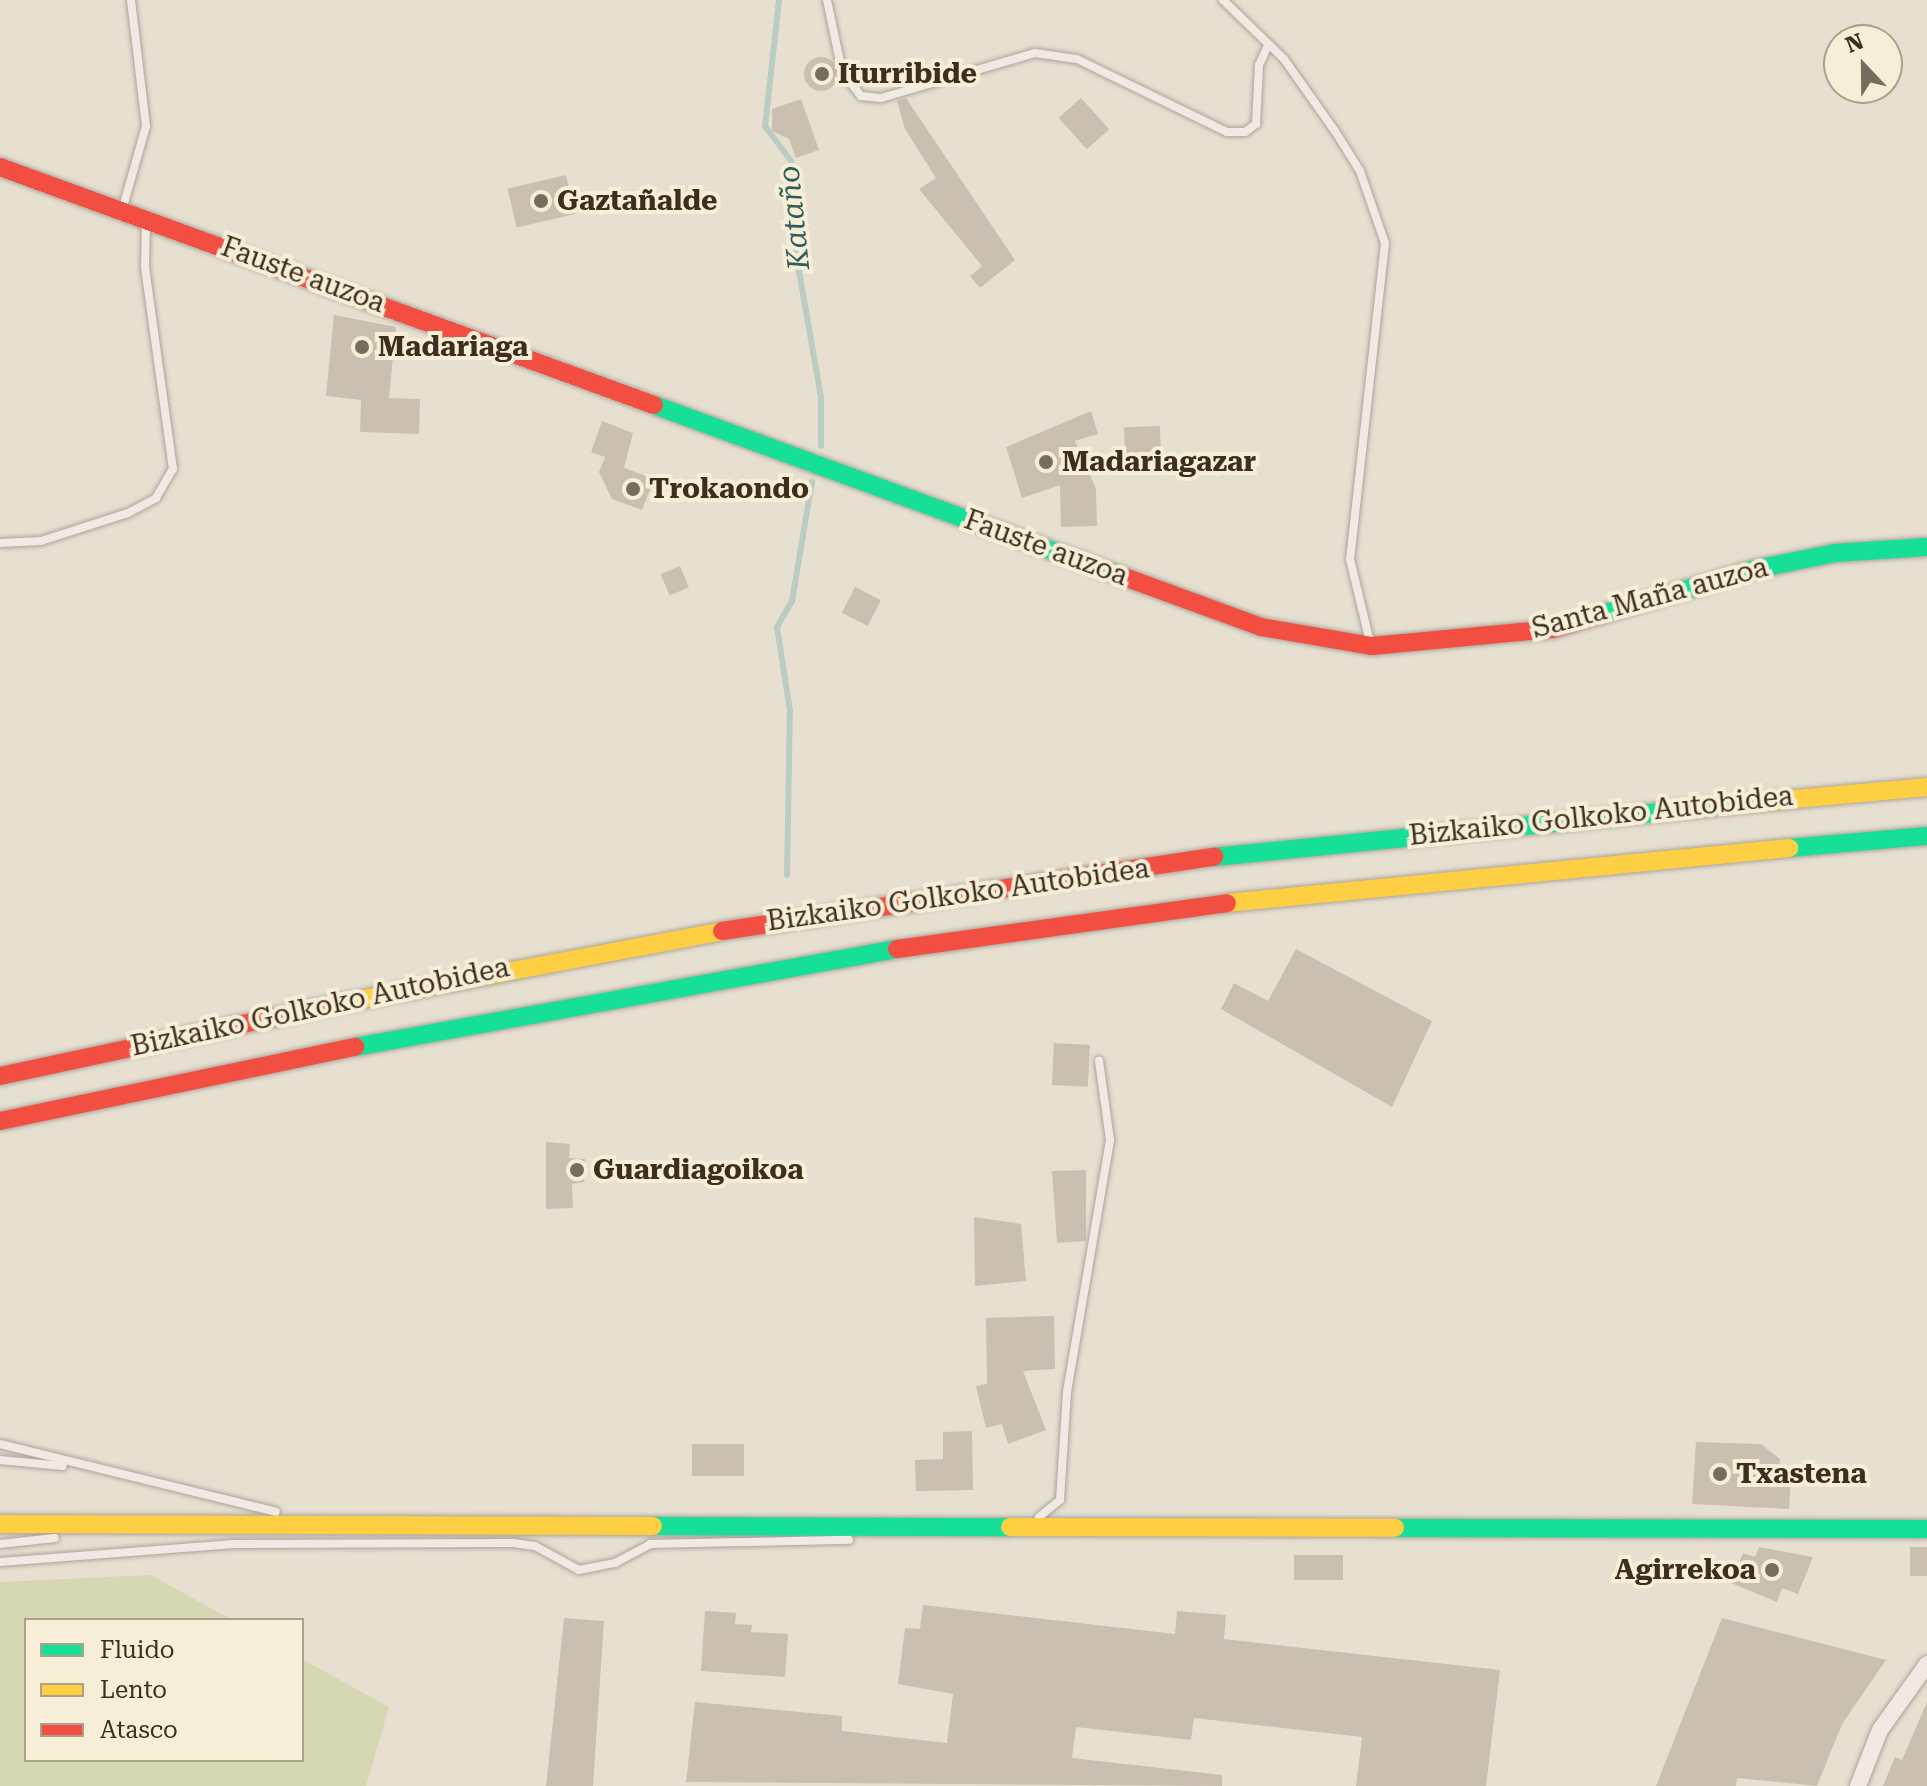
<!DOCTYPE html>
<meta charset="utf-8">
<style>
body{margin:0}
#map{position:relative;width:1927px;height:1786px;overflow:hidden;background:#e7e0d1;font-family:"Roboto Serif",serif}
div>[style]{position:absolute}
.green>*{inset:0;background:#d6d7b3}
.stream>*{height:6px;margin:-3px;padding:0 3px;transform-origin:3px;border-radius:3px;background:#bcccc2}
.building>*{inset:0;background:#cbbfb2;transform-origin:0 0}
.round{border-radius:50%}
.roads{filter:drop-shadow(0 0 2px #ada599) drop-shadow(0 0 2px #ada599)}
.lane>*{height:8px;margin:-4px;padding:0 4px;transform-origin:4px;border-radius:4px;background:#efebe3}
.street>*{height:16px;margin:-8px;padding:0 8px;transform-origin:8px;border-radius:8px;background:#efebe3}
.fast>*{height:18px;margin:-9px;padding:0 9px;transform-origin:9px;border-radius:9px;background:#16e098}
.slow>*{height:18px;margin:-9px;padding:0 9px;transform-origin:9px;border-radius:9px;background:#ffcf43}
.jam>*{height:18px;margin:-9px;padding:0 9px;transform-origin:9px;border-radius:9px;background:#f24e42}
.dots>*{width:22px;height:22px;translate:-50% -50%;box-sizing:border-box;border:4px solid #f7eed8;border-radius:50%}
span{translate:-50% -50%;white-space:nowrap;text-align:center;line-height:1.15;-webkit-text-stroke:8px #f7eed8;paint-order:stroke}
.poi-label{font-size:28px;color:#3d2e20;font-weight:700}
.left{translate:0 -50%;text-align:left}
.right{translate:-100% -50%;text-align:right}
.street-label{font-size:28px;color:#3d2e20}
.water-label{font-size:30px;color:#2f5d5a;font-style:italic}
.legend{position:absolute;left:24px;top:1618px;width:280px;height:144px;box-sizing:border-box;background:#f7eed8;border:2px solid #ada18e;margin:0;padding:10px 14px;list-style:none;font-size:24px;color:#3d2e20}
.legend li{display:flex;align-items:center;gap:16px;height:40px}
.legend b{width:40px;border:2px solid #ada18e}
.north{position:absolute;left:1823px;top:24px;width:80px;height:80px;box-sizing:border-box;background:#f7eed8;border:2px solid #ada18e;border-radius:50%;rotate:338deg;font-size:22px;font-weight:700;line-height:32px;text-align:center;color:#3d2e20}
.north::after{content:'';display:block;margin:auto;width:28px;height:36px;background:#786c5e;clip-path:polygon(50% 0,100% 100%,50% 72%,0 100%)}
</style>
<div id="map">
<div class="green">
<div style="clip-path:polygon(151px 1575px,232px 1620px,26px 1620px,26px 1760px,302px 1760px,302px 1659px,389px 1707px,366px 1786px,0 1786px,0 1582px)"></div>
</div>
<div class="stream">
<div style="left:779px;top:0;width:127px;rotate:96.3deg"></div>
<div style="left:765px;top:126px;width:44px;rotate:53.4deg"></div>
<div style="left:791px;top:161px;width:93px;rotate:86.9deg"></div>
<div style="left:796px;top:254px;width:145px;rotate:80.1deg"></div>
<div style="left:821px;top:397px;width:49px;rotate:90deg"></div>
<div style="left:787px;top:875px;width:164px;rotate:-89deg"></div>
<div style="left:790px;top:711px;width:85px;rotate:-98.8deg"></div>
<div style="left:777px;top:627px;width:30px;rotate:-60deg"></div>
<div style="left:792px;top:601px;width:121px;rotate:-80.5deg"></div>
</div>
<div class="building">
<div class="round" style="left:804px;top:57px;width:34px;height:34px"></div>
<div style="clip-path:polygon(906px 98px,1015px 260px,980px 288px,970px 276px,982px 266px,919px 189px,936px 178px,905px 129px,897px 101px)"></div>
<div style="left:1081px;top:98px;width:42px;height:30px;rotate:48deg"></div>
<div style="clip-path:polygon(801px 99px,819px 150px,796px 158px,789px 139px,772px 131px,772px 109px)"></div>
<div style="left:566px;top:175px;width:40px;height:60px;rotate:77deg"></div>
<div style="clip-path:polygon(334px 315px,396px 327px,389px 398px,420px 399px,419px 434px,360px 432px,361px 400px,326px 396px)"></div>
<div style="clip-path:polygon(1091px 411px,1098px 434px,1075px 441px,1096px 489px,1097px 526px,1061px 527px,1060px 485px,1022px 498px,1006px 447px)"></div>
<div style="clip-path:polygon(602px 421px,633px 433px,624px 468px,654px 479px,642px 510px,612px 499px,599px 472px,605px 457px,591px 452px)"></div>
<div style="left:1160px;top:426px;width:37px;height:36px;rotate:88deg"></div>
<div style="left:680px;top:566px;width:23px;height:21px;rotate:67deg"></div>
<div style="left:855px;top:587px;width:29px;height:29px;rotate:27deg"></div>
<div style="clip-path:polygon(1296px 949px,1432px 1021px,1392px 1107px,1221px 1009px,1234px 983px,1268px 1001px)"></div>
<div style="left:1054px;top:1043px;width:36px;height:42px;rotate:3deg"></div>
<div style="clip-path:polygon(546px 1142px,570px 1144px,569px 1158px,585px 1159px,584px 1182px,572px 1184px,573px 1208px,546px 1209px)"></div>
<div style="clip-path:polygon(1086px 1170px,1086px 1241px,1057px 1243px,1052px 1171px)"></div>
<div style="clip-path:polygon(974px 1217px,1021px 1224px,1026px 1281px,975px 1286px)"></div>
<div style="clip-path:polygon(1054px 1316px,1055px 1369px,1023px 1371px,1046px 1430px,1008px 1444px,1002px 1424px,986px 1428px,976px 1386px,987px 1384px,986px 1318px)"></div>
<div style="clip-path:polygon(972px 1431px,973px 1490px,916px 1491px,915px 1460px,943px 1459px,943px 1432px)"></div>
<div style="clip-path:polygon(1696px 1442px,1761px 1444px,1780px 1459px,1778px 1476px,1791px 1477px,1789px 1509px,1692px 1504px)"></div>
<div style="left:692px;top:1444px;width:52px;height:32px"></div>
<div style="clip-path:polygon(1759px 1547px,1813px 1557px,1798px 1594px,1782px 1588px,1777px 1602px,1731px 1583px,1743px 1553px,1755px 1557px)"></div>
<div style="left:1910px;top:1547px;width:17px;height:29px"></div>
<div style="left:1343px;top:1555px;width:25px;height:49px;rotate:90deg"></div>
<div style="clip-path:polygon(923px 1605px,1175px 1634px,1177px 1611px,1226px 1615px,1224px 1639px,1500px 1670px,1486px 1786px,1356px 1786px,1362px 1737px,1194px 1718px,1191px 1740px,1076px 1727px,1072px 1758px,1222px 1775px,1222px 1786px,686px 1782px,695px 1702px,842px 1716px,842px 1731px,947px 1743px,953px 1694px,898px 1684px,905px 1628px,920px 1629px)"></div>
<div style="clip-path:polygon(705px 1611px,736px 1613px,735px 1624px,752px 1625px,751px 1632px,788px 1634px,785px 1677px,701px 1671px)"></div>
<div style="clip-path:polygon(564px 1618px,604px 1621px,593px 1786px,546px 1786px)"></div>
<div style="clip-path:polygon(1722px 1618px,1886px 1660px,1842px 1724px,1817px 1786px,1737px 1778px,1736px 1786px,1656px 1786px)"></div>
<div style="clip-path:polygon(1927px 1702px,1927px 1786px,1883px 1786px,1895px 1757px,1902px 1760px)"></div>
</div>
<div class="roads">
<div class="lane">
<div style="left:827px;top:0;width:73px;rotate:78.1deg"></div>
<div style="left:842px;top:71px;width:31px;rotate:53deg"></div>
<div style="left:861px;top:96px;width:20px;rotate:6deg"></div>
<div style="left:881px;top:98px;width:160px;rotate:-16.3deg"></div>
<div style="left:1035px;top:53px;width:42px;rotate:8.1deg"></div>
<div style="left:1077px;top:59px;width:167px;rotate:26deg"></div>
<div style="left:1227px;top:132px;width:18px"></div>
<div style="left:1245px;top:132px;width:14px;rotate:-36deg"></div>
<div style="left:1256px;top:124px;width:59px;rotate:-87.1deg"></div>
<div style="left:1259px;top:65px;width:23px;rotate:-65deg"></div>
<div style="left:1223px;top:0;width:85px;rotate:44deg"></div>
<div style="left:1284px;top:59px;width:88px;rotate:54.7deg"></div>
<div style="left:1335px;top:131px;width:47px;rotate:58deg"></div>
<div style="left:1360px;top:171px;width:76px;rotate:70.9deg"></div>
<div style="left:1385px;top:243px;width:318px;rotate:96.3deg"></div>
<div style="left:1350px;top:559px;width:85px;rotate:76.5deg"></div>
<div style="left:123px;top:207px;width:84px;rotate:-74.1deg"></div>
<div style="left:146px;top:126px;width:127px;rotate:-96.8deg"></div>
<div style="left:0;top:543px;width:41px;rotate:-2.8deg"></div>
<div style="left:41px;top:541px;width:91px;rotate:-17.8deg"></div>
<div style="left:128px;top:513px;width:32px;rotate:-28deg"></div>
<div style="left:156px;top:498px;width:34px;rotate:-60deg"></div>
<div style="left:173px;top:469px;width:205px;rotate:-97.9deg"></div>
<div style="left:145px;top:266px;width:43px;rotate:-88.7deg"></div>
<div style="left:0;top:1444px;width:284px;rotate:13.8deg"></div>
<div style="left:0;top:1460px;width:63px;rotate:5.4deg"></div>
<div style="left:1039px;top:1517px;width:27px;rotate:-39deg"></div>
<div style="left:1060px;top:1500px;width:108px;rotate:-86.3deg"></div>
<div style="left:1067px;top:1392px;width:256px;rotate:-80.3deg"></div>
<div style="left:1110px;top:1140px;width:80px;rotate:-97.9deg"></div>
<div style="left:0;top:1544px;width:55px;rotate:-6.2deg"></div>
<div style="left:0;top:1562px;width:235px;rotate:-4.4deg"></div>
<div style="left:234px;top:1544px;width:279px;rotate:-0.2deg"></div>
<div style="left:513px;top:1543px;width:22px;rotate:8deg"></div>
<div style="left:535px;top:1546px;width:50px;rotate:28.6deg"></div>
<div style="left:579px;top:1570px;width:37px;rotate:-11deg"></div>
<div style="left:615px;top:1563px;width:40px;rotate:-28deg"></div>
<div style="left:650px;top:1544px;width:199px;rotate:-1.2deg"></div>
</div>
<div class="street">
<div style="left:1858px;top:1786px;width:60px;rotate:-68.6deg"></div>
<div style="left:1880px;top:1730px;width:81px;rotate:-54.5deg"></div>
</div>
<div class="fast">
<div style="left:654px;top:405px;width:495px;rotate:20.1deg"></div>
<div style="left:1596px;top:616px;width:167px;rotate:-16.4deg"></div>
<div style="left:1756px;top:569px;width:81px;rotate:-11.4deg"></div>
<div style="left:1835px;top:553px;width:92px;rotate:-3.7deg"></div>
<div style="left:1789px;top:848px;width:139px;rotate:-5deg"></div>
<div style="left:1214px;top:857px;width:551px;rotate:-5.73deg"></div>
<div style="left:355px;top:1047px;width:551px;rotate:-10.25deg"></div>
<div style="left:653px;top:1526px;width:357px;rotate:0.2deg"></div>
<div style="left:1395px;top:1528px;width:532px;rotate:0.11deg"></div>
</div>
<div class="slow">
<div style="left:1762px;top:802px;width:166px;rotate:-5.2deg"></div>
<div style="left:1227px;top:903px;width:565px;rotate:-5.59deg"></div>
<div style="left:337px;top:1004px;width:392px;rotate:-10.7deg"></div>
<div style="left:0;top:1524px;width:653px;rotate:0.18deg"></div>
<div style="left:1010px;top:1527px;width:385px;rotate:0.1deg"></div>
</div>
<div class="jam">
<div style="left:0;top:167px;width:696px;rotate:20deg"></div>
<div style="left:1119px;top:575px;width:151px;rotate:20.1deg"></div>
<div style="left:1261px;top:627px;width:113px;rotate:9.7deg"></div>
<div style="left:1372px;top:646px;width:182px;rotate:-5.4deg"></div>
<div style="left:1553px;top:629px;width:45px;rotate:-16.8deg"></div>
<div style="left:722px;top:931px;width:498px;rotate:-8.6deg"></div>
<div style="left:897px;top:949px;width:333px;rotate:-7.9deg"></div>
<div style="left:0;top:1076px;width:345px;rotate:-12.1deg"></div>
<div style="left:0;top:1121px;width:363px;rotate:-11.8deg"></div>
</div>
</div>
<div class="dots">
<div style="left:822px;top:74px;background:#786c5e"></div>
<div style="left:541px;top:201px;background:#786c5e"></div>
<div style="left:362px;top:347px;background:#786c5e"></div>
<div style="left:1046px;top:462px;background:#786c5e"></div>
<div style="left:633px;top:489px;background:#786c5e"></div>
<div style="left:577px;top:1170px;background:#786c5e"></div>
<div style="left:1720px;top:1474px;background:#786c5e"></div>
<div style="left:1772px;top:1570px;background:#786c5e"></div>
</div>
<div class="poi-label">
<span class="left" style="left:838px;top:74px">Iturribide</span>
<span class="left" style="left:557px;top:201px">Gaztañalde</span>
<span class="left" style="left:378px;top:347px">Madariaga</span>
<span class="left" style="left:1062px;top:462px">Madariagazar</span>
<span class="left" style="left:649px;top:489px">Trokaondo</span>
<span class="left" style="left:593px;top:1170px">Guardiagoikoa</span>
<span class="left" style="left:1736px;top:1474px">Txastena</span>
<span class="right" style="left:1756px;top:1570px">Agirrekoa</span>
</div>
<div class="street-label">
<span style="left:303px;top:275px;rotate:20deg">Fauste auzoa</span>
<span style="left:1046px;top:548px;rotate:20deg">Fauste auzoa</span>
<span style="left:1650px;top:598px;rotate:-15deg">Santa Maña auzoa</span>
<span style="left:1601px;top:816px;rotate:-6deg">Bizkaiko Golkoko Autobidea</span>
<span style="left:958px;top:895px;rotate:-8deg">Bizkaiko Golkoko Autobidea</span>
<span style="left:320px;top:1007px;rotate:-12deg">Bizkaiko Golkoko Autobidea</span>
</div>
<div class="water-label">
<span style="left:794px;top:218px;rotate:-96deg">Kataño</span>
</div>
<ul class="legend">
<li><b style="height:10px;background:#16e098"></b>Fluido</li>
<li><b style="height:10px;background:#ffcf43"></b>Lento</li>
<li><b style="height:10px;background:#f24e42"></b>Atasco</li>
</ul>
<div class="north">N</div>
</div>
